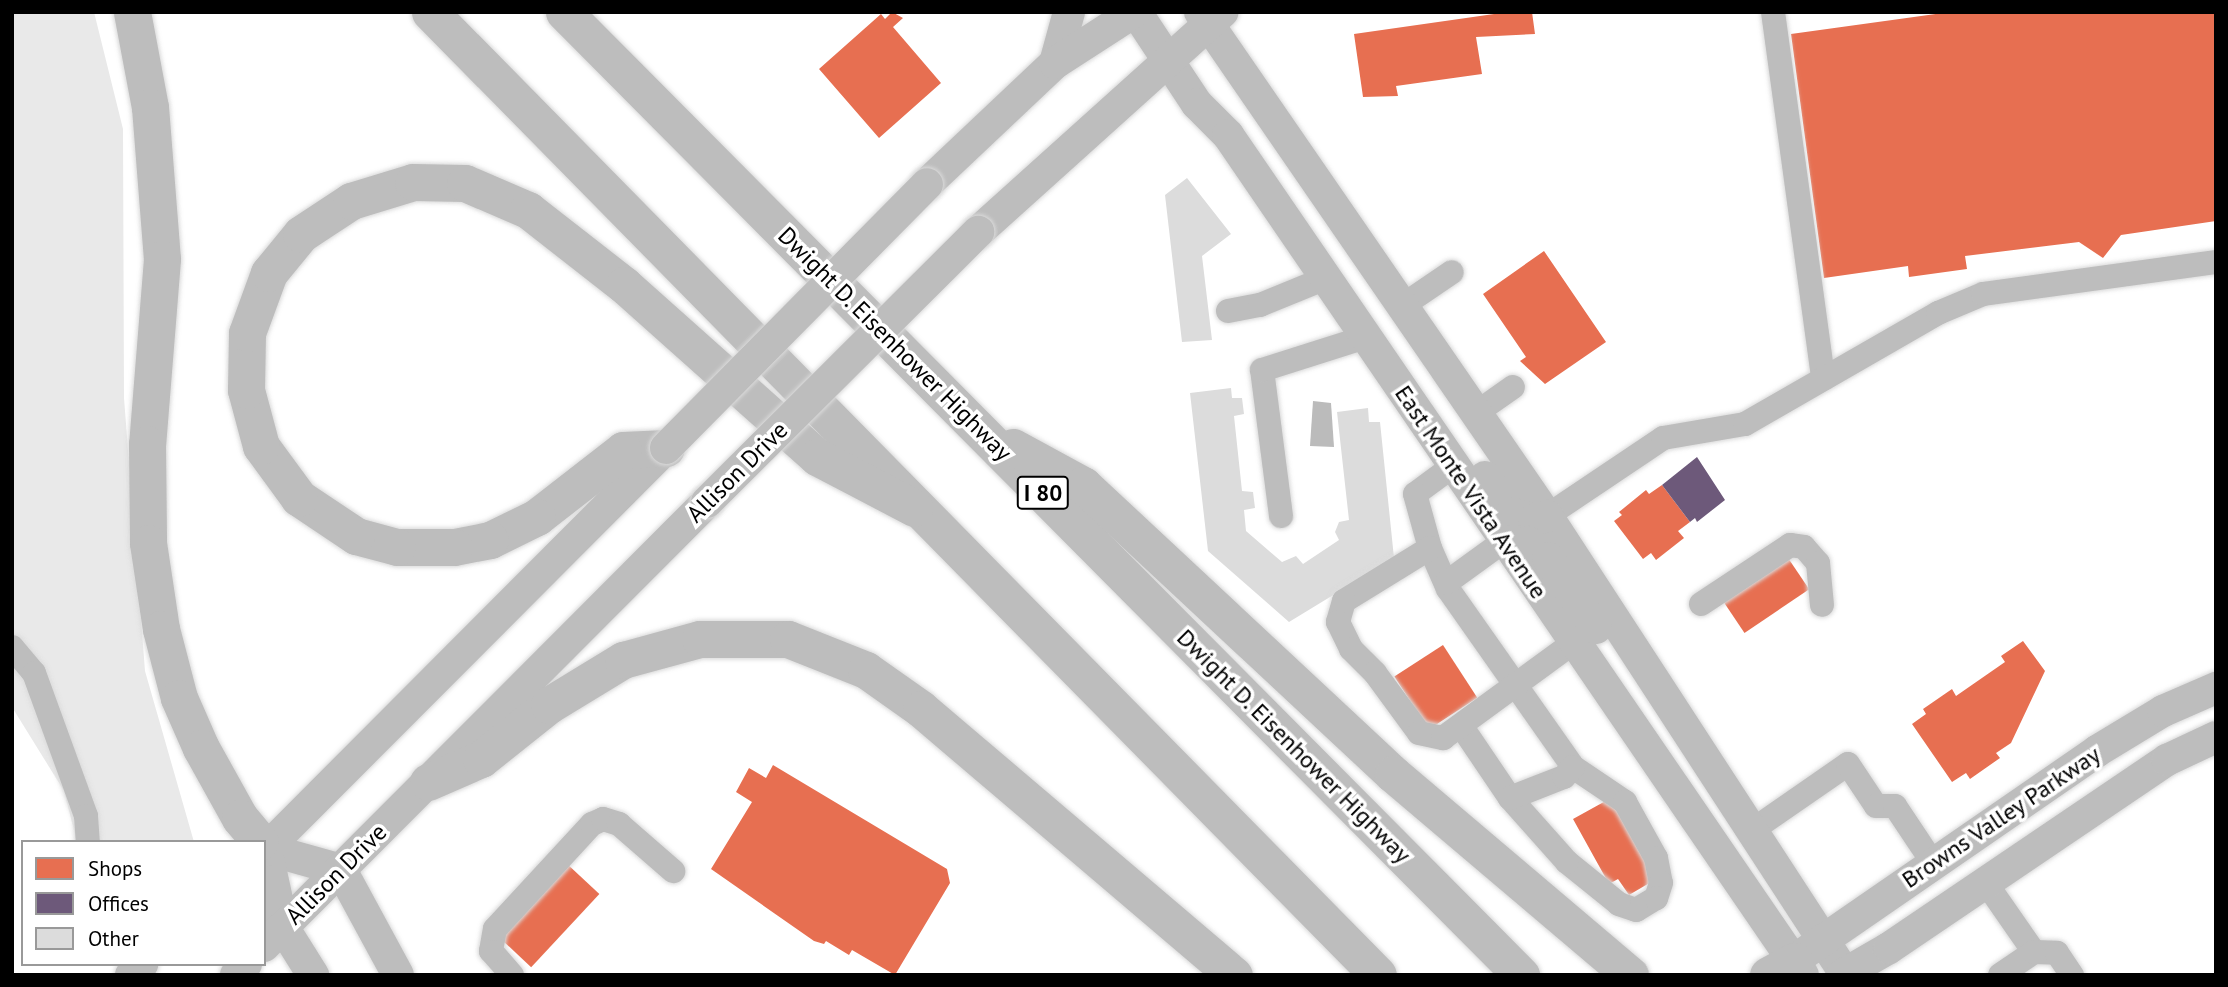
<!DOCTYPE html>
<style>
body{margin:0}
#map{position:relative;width:2228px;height:987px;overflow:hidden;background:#fff;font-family:"PT Sans",sans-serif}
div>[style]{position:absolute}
.green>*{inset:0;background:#e9e9e9}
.water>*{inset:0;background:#bbb}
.shops>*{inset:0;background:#e76f51;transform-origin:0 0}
.offices>*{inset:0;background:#6d597a}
.building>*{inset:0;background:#dcdcdc}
.roads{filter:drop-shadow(0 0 2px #dbdbdb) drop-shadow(0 0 2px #dbdbdb)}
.minor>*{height:24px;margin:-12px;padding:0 12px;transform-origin:12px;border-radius:12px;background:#bdbdbd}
.major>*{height:32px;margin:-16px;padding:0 16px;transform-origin:16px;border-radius:16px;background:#bdbdbd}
.highway>*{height:37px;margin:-18.5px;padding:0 18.5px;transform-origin:18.5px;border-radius:18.5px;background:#bdbdbd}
.bridges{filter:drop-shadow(0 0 2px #dbdbdb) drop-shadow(0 0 2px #dbdbdb)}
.major-bridge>*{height:32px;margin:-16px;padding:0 16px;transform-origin:16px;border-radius:16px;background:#bdbdbd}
span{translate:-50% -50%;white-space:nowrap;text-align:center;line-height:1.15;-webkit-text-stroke:7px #fff;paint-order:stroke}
.shield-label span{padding:2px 5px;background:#fff;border:2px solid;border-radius:5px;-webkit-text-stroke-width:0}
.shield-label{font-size:23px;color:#000;font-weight:700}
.street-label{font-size:24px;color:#000}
.frame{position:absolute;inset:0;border:14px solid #000;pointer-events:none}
.legend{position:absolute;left:21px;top:840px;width:245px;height:126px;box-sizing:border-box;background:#fff;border:2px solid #999;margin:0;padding:9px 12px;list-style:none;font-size:21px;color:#000}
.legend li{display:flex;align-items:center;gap:14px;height:35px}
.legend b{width:35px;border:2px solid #999}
</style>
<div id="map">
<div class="green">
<div style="clip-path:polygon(12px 12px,94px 12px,123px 129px,124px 398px,145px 671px,194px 842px,77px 842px,64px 791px,12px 707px)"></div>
</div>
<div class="water">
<div style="clip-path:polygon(1313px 401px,1331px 403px,1334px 447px,1310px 446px)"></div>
</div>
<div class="shops">
<div style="clip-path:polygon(892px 12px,903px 18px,893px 27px,941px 83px,879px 138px,819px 69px,881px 14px,885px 19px)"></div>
<div style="clip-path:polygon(1508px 12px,1532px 12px,1535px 34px,1476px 37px,1482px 74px,1396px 86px,1398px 96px,1363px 97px,1354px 34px)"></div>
<div style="clip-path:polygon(1950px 12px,2216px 12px,2216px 221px,2121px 235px,2103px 258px,2079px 242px,1965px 256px,1967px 269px,1909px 277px,1908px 266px,1824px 278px,1791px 34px)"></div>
<div style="clip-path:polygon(1544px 251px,1606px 342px,1545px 384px,1520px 361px,1526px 357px,1483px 294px)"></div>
<div style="clip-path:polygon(1662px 485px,1690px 522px,1678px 531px,1684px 538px,1656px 560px,1651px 553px,1643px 559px,1614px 521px,1622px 515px,1619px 512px,1646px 490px,1649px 494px)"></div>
<div style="left:1784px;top:552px;width:45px;height:78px;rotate:56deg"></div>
<div style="clip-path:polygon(2023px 641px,2045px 671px,2011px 743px,1996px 753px,2000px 758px,1970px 779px,1966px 773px,1952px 782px,1912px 724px,1926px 714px,1923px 709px,1952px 689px,1956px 696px,2005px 662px,2001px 656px)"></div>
<div style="left:1443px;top:645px;width:63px;height:58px;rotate:57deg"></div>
<div style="clip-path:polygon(773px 765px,947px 869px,950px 883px,895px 975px,852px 950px,849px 955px,826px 941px,824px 944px,814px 941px,711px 869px,752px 802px,736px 792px,749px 768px,766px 778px)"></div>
<div style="clip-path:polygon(1611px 798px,1658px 878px,1629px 895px,1618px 879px,1609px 884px,1573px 819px)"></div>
<div style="left:565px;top:862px;width:47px;height:100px;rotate:43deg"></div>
</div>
<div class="offices">
<div style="clip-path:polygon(1697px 457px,1725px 500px,1697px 522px,1695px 518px,1690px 522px,1662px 485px)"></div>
</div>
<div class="building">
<div style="clip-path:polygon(1187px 178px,1231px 234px,1202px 256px,1212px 340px,1182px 342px,1165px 195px)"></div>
<div style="clip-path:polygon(1231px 388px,1232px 398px,1242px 398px,1244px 414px,1234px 416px,1242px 491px,1253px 492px,1255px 508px,1244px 510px,1246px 531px,1282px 562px,1296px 556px,1303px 564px,1339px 540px,1335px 532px,1339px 522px,1349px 520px,1337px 412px,1368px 408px,1369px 422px,1380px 422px,1394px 558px,1289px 622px,1208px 551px,1190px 393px)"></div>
</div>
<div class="roads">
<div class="minor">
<div style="left:1773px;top:12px;width:370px;rotate:82.2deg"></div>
<div style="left:1402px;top:306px;width:60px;rotate:-34.2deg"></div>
<div style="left:1228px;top:311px;width:33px;rotate:-11deg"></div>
<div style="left:1260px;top:305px;width:71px;rotate:-22.2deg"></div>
<div style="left:1476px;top:413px;width:45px;rotate:-35.1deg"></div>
<div style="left:1453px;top:466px;width:47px;rotate:143.6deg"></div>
<div style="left:1415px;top:494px;width:56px;rotate:74.5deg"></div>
<div style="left:1430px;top:548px;width:45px;rotate:66.3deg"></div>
<div style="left:1448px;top:589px;width:218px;rotate:54.9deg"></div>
<div style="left:1573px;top:767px;width:63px;rotate:33.9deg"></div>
<div style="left:1625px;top:802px;width:64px;rotate:61deg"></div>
<div style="left:1656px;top:858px;width:25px;rotate:79deg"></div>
<div style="left:1661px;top:883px;width:16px;rotate:108deg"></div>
<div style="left:1656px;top:898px;width:23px;rotate:149deg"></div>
<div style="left:1636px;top:910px;width:18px;rotate:-161deg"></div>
<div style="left:1619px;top:904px;width:67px;rotate:-141.1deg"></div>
<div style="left:1567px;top:862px;width:86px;rotate:-131.7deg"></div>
<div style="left:1510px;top:798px;width:86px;rotate:-124.1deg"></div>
<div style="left:1281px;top:516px;width:147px;rotate:-97.4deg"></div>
<div style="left:1262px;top:370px;width:109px;rotate:-17.6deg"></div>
<div style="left:1547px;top:516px;width:140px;rotate:-33.9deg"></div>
<div style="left:1663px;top:438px;width:83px;rotate:-9.7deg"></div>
<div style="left:1745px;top:424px;width:223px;rotate:-29.9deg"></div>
<div style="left:1938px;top:313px;width:49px;rotate:-22.9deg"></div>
<div style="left:1983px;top:294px;width:235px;rotate:-7.8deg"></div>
<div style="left:1430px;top:548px;width:101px;rotate:148.4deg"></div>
<div style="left:1344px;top:601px;width:22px;rotate:106deg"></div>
<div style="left:1338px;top:622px;width:30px;rotate:64deg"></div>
<div style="left:1351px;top:649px;width:34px;rotate:45deg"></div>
<div style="left:1375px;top:673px;width:74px;rotate:53.7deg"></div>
<div style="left:1419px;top:733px;width:25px;rotate:12deg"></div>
<div style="left:1443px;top:738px;width:162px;rotate:-36.2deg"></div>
<div style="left:1446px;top:583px;width:72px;rotate:-35.9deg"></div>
<div style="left:1701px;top:604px;width:107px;rotate:-33.5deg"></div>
<div style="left:1790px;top:545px;width:14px;rotate:8deg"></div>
<div style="left:1804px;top:547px;width:21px;rotate:49deg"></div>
<div style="left:1818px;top:563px;width:42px;rotate:84.6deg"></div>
<div style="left:12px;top:647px;width:34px;rotate:50deg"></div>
<div style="left:34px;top:673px;width:152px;rotate:70deg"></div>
<div style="left:86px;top:816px;width:26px;rotate:86deg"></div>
<div style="left:1510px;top:798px;width:58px;rotate:-21.3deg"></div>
<div style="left:1564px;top:777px;width:13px;rotate:-48deg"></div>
<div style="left:1754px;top:829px;width:114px;rotate:-34.7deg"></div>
<div style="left:1848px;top:764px;width:50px;rotate:56.3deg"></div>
<div style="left:1876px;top:806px;width:19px"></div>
<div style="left:1895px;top:806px;width:69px;rotate:56.3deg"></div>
<div style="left:1986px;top:883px;width:84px;rotate:55.2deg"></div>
<div style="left:2034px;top:952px;width:41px;rotate:145.9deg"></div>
<div style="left:2034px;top:952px;width:23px;rotate:2deg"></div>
<div style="left:2057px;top:953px;width:27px;rotate:56deg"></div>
<div style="left:512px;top:975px;width:32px;rotate:-131deg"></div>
<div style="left:491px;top:951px;width:22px;rotate:-80deg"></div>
<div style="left:495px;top:929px;width:143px;rotate:-47.3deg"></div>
<div style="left:592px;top:824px;width:12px;rotate:-24deg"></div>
<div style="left:603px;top:819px;width:17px;rotate:17deg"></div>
<div style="left:619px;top:824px;width:72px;rotate:41deg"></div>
</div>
<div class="major">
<div style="left:1136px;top:12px;width:110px;rotate:56.5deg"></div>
<div style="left:1197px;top:104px;width:44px;rotate:45deg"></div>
<div style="left:1228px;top:135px;width:1018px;rotate:55.61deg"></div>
<div style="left:1200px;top:12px;width:612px;rotate:55.45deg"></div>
<div style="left:1547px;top:516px;width:548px;rotate:56.92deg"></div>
<div style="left:1055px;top:63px;width:53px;rotate:-74.6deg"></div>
<div style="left:927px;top:184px;width:176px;rotate:-43.4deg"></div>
<div style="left:1055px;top:63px;width:94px;rotate:-32.8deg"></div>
<div style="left:978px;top:232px;width:329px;rotate:-42deg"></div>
<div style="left:1485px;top:477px;width:45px;rotate:53.1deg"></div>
<div style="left:1512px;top:513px;width:23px;rotate:18deg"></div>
<div style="left:1534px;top:520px;width:14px;rotate:-17deg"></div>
<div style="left:1504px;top:541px;width:24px;rotate:2deg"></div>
<div style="left:1528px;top:542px;width:26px;rotate:39deg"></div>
<div style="left:1548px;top:558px;width:85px;rotate:55.6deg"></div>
<div style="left:266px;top:849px;width:78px;rotate:15.6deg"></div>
<div style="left:341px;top:870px;width:119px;rotate:61.5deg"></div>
<div style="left:266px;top:849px;width:80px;rotate:77.7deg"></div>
<div style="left:283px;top:927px;width:57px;rotate:58deg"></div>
<div style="left:264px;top:851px;width:569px;rotate:-45.07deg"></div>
<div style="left:264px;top:946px;width:627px;rotate:-45.06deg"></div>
<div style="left:1806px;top:952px;width:354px;rotate:-34.6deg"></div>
<div style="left:2097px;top:751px;width:77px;rotate:-31.2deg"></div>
<div style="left:2163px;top:711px;width:58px;rotate:-23.5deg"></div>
<div style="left:131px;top:975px;width:16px;rotate:-45deg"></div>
<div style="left:236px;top:975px;width:15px;rotate:-48deg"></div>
<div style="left:1842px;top:975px;width:54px;rotate:-29.9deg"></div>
<div style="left:1889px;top:948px;width:336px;rotate:-34.1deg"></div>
<div style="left:2167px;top:760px;width:54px;rotate:-25.1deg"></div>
</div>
<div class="highway">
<div style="left:132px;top:12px;width:97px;rotate:79.3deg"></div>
<div style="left:150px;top:107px;width:152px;rotate:85.5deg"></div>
<div style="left:162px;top:259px;width:186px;rotate:94.6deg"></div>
<div style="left:147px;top:444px;width:99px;rotate:89.4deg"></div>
<div style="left:148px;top:543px;width:87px;rotate:81.4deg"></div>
<div style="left:161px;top:629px;width:71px;rotate:75.4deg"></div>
<div style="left:179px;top:698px;width:55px;rotate:66.3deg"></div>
<div style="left:201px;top:748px;width:80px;rotate:60.9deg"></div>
<div style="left:240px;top:818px;width:31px;rotate:50deg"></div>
<div style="left:430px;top:12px;width:1351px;rotate:45.45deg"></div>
<div style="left:564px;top:12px;width:1358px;rotate:45.18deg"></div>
<div style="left:1013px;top:447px;width:80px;rotate:28.5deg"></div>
<div style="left:1083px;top:485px;width:424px;rotate:43deg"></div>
<div style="left:1393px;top:774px;width:311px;rotate:40.3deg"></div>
<div style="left:666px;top:448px;width:43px;rotate:177.3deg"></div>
<div style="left:623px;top:450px;width:109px;rotate:142.1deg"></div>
<div style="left:537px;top:517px;width:52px;rotate:153.9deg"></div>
<div style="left:490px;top:540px;width:37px;rotate:169deg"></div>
<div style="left:454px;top:547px;width:57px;rotate:180deg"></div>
<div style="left:397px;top:547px;width:42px;rotate:-165deg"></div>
<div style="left:356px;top:536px;width:69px;rotate:-146.3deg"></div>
<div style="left:299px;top:498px;width:64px;rotate:-126.2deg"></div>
<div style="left:261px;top:446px;width:58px;rotate:-105deg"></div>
<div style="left:246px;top:390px;width:57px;rotate:-89deg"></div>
<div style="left:247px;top:333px;width:64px;rotate:-69.9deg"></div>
<div style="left:269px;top:273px;width:50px;rotate:-50.6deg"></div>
<div style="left:301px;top:234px;width:60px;rotate:-33.4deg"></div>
<div style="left:351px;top:201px;width:65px;rotate:-17deg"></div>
<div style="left:413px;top:182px;width:52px;rotate:1.1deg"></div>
<div style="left:465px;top:183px;width:69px;rotate:23.2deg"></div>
<div style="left:528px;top:210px;width:122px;rotate:38deg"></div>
<div style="left:624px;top:285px;width:259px;rotate:41.7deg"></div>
<div style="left:817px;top:457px;width:110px;rotate:27.7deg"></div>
<div style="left:428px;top:782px;width:58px;rotate:-23.5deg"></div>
<div style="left:481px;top:759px;width:87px;rotate:-38.5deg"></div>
<div style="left:549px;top:705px;width:87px;rotate:-31.3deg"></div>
<div style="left:623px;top:660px;width:80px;rotate:-15.3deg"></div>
<div style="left:700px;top:639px;width:88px"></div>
<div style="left:788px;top:639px;width:84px;rotate:21.7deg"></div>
<div style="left:866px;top:670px;width:67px;rotate:35.3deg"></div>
<div style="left:921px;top:709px;width:411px;rotate:40.4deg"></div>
<div style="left:1768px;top:975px;width:30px;rotate:-28deg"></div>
</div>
</div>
<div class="bridges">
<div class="major-bridge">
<div style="left:666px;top:448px;width:371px;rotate:-45.3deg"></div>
<div style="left:707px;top:502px;width:383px;rotate:-44.9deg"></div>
</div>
</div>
<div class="shield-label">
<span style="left:1043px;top:493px">I 80</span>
</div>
<div class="street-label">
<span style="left:895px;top:344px;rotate:45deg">Dwight D. Eisenhower Highway</span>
<span style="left:737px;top:472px;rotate:-45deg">Allison Drive</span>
<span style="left:1471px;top:492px;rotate:56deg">East Monte Vista Avenue</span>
<span style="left:1294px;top:746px;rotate:45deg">Dwight D. Eisenhower Highway</span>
<span style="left:2001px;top:817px;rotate:-34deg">Browns Valley Parkway</span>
<span style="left:336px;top:874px;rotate:-45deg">Allison Drive</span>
</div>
<div class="frame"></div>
<ul class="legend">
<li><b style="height:19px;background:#e76f51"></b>Shops</li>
<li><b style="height:19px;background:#6d597a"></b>Offices</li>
<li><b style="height:19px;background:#dcdcdc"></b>Other</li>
</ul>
</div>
